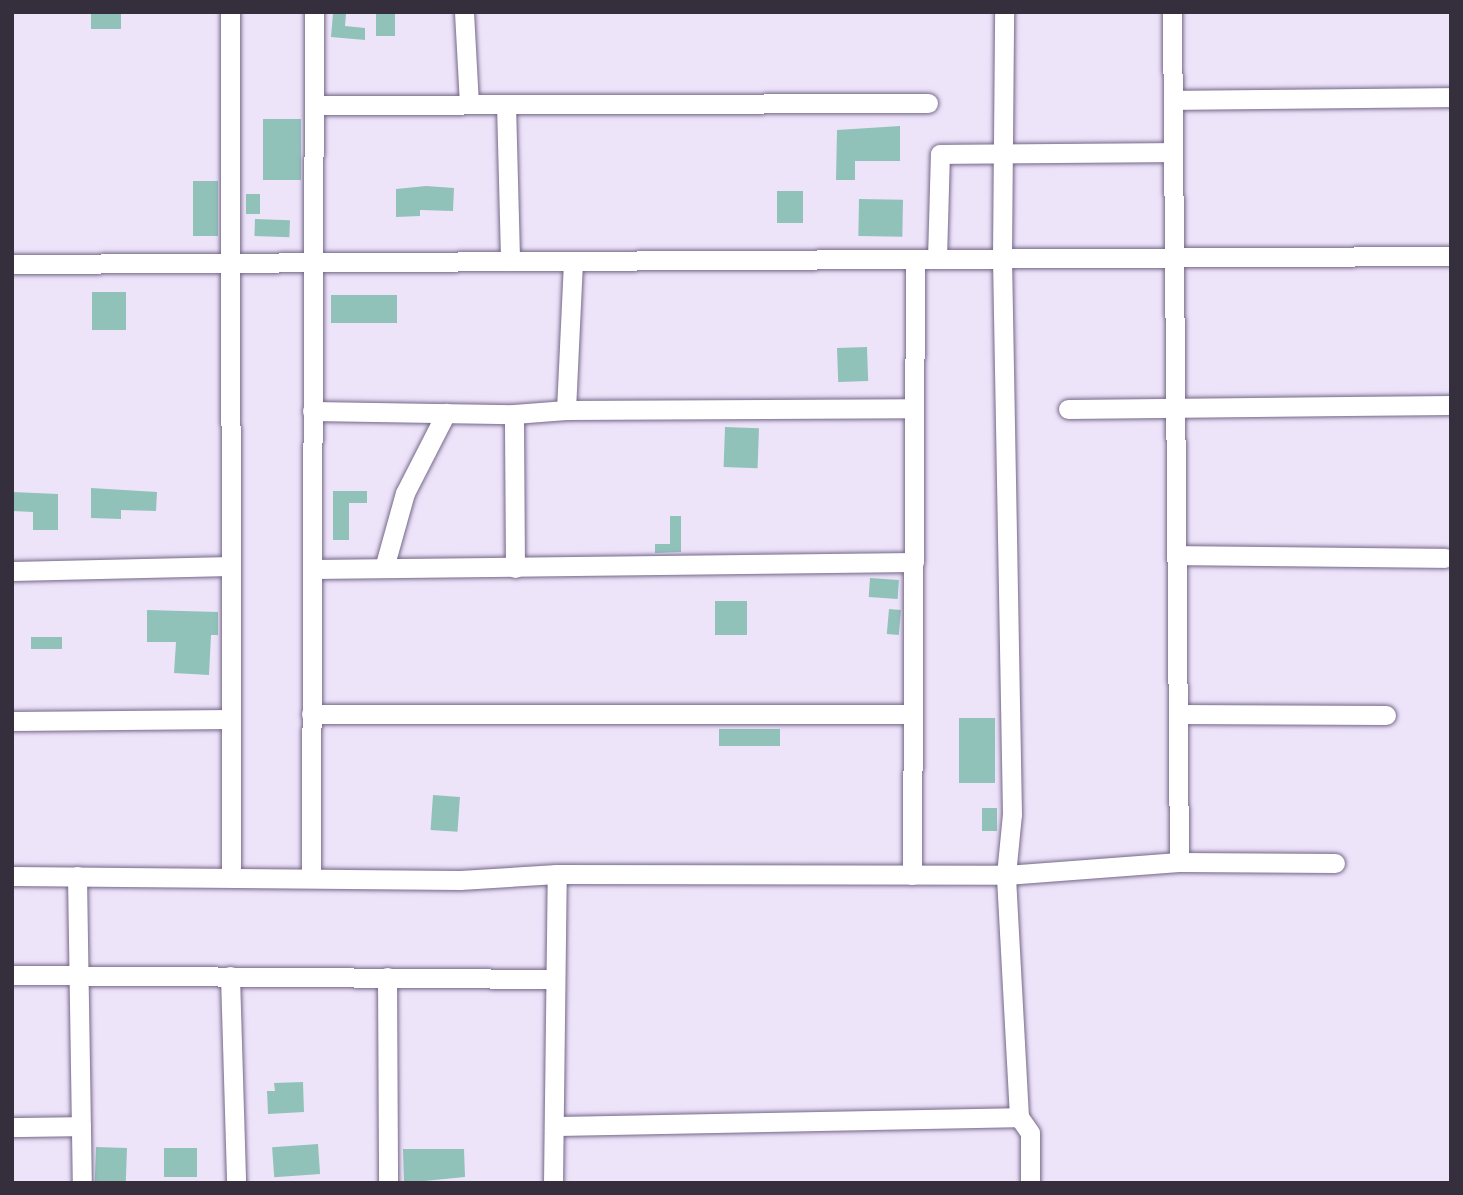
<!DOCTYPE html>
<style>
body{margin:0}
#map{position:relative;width:1463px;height:1195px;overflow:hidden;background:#ede4fa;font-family:Figtree,sans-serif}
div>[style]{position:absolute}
.building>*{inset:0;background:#90c2ba;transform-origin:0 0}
.roads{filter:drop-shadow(0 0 2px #756789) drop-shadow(0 0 2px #756789)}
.minor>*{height:19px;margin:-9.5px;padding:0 9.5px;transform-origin:9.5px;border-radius:9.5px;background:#fff}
span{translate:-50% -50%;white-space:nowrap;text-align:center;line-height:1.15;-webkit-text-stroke:5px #f7f4fc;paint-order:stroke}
.frame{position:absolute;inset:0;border:14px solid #342e3d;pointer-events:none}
</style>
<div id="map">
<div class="building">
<div style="left:91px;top:12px;width:30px;height:17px"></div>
<div style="left:376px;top:12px;width:19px;height:24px"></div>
<div style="clip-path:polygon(333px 13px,346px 14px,345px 26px,365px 28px,365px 40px,331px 37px)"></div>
<div style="left:263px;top:119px;width:38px;height:61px"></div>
<div style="clip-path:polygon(900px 126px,900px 161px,855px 161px,855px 180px,836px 180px,837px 130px)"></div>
<div style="left:193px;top:181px;width:25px;height:55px"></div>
<div style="clip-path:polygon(426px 186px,454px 188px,453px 211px,420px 210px,420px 216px,396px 217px,396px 189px)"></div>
<div style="left:777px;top:191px;width:26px;height:32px"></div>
<div style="left:246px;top:194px;width:14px;height:20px"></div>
<div style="left:859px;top:199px;width:44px;height:37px;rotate:1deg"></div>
<div style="left:255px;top:219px;width:35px;height:17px;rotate:2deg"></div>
<div style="left:92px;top:292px;width:34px;height:38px"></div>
<div style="left:397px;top:295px;width:28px;height:66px;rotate:90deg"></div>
<div style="left:867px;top:347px;width:34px;height:30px;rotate:88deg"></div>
<div style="left:725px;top:427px;width:34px;height:40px;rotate:2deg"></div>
<div style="clip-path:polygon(91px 488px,157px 492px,156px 511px,121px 510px,121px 519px,91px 518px)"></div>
<div style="clip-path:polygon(333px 491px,367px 491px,367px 503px,349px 503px,349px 540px,333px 540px)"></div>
<div style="clip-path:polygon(12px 492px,58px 494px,58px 530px,33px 530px,33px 512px,12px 511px)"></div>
<div style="clip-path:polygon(670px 516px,681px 516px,681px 552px,655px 553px,655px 544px,670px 544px)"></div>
<div style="left:870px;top:578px;width:29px;height:19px;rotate:4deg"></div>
<div style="left:747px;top:601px;width:34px;height:32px;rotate:90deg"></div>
<div style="left:889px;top:609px;width:12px;height:25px;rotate:5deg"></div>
<div style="clip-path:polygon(147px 610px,218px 612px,218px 635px,211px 635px,209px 675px,174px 673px,176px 642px,147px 642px)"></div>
<div style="left:31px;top:637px;width:31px;height:12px"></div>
<div style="left:959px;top:718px;width:36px;height:65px"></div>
<div style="left:780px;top:729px;width:17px;height:61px;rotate:90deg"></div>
<div style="left:433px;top:795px;width:27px;height:35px;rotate:4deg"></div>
<div style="left:982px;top:808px;width:15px;height:23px"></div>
<div style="clip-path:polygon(303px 1082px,304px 1112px,268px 1114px,267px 1091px,275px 1091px,274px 1083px)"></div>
<div style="left:318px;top:1144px;width:30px;height:46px;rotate:86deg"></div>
<div style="left:96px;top:1147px;width:31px;height:34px;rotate:2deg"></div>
<div style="left:164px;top:1148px;width:33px;height:29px"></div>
<div style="clip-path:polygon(403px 1149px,464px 1149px,465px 1177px,404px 1183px)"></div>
</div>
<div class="roads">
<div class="minor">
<div style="left:230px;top:12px;width:865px;rotate:89.93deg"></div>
<div style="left:464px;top:12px;width:92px;rotate:86.9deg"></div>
<div style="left:1172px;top:12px;width:850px;rotate:89.53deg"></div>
<div style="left:1173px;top:100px;width:278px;rotate:-0.6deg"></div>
<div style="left:506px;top:104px;width:157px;rotate:88.5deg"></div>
<div style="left:314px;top:105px;width:614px;rotate:-0.19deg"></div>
<div style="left:937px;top:259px;width:105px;rotate:-88.4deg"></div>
<div style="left:940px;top:154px;width:233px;rotate:-0.5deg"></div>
<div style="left:12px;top:264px;width:1439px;rotate:-0.32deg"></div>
<div style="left:1068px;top:409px;width:383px;rotate:-0.6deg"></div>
<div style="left:566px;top:410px;width:348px;rotate:-0.3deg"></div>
<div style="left:312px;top:411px;width:202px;rotate:0.9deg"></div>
<div style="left:1177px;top:555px;width:268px;rotate:0.6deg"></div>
<div style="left:384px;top:568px;width:78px;rotate:-74.4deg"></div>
<div style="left:405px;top:493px;width:90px;rotate:-62.9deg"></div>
<div style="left:515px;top:568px;width:154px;rotate:-90.4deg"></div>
<div style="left:514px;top:414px;width:52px;rotate:-4.4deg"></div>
<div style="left:566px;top:410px;width:149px;rotate:-87.3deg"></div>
<div style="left:312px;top:569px;width:602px;rotate:-0.67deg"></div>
<div style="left:12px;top:571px;width:219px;rotate:-1.3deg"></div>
<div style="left:311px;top:714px;width:602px"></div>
<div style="left:1178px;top:714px;width:208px;rotate:0.3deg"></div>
<div style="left:12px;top:721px;width:219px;rotate:-0.5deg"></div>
<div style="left:912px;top:875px;width:614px;rotate:-89.72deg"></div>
<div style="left:12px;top:876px;width:448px;rotate:0.5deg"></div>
<div style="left:460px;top:880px;width:97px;rotate:-3.5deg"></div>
<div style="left:557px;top:874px;width:449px;rotate:0.1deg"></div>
<div style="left:1006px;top:875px;width:61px;rotate:-84.4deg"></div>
<div style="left:1012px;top:814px;width:558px;rotate:-91.03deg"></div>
<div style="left:1002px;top:256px;width:244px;rotate:-89.5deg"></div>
<div style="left:77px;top:876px;width:307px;rotate:89.1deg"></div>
<div style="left:311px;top:877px;width:865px;rotate:-89.8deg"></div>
<div style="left:12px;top:975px;width:543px;rotate:0.42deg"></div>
<div style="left:230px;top:976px;width:207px;rotate:88.3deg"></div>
<div style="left:387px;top:977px;width:206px;rotate:89.7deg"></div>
<div style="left:1019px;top:1117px;width:19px;rotate:55deg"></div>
<div style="left:1030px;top:1133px;width:50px;rotate:90deg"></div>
<div style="left:554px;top:1126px;width:465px;rotate:-1.1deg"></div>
<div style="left:1019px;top:1117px;width:242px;rotate:-93.1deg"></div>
<div style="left:1006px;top:875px;width:173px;rotate:-4.3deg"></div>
<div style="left:1179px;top:862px;width:156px;rotate:0.4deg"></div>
<div style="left:12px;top:1127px;width:69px;rotate:-0.8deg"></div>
<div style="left:553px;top:1183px;width:309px;rotate:-89.3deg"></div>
</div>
</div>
<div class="frame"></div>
</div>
